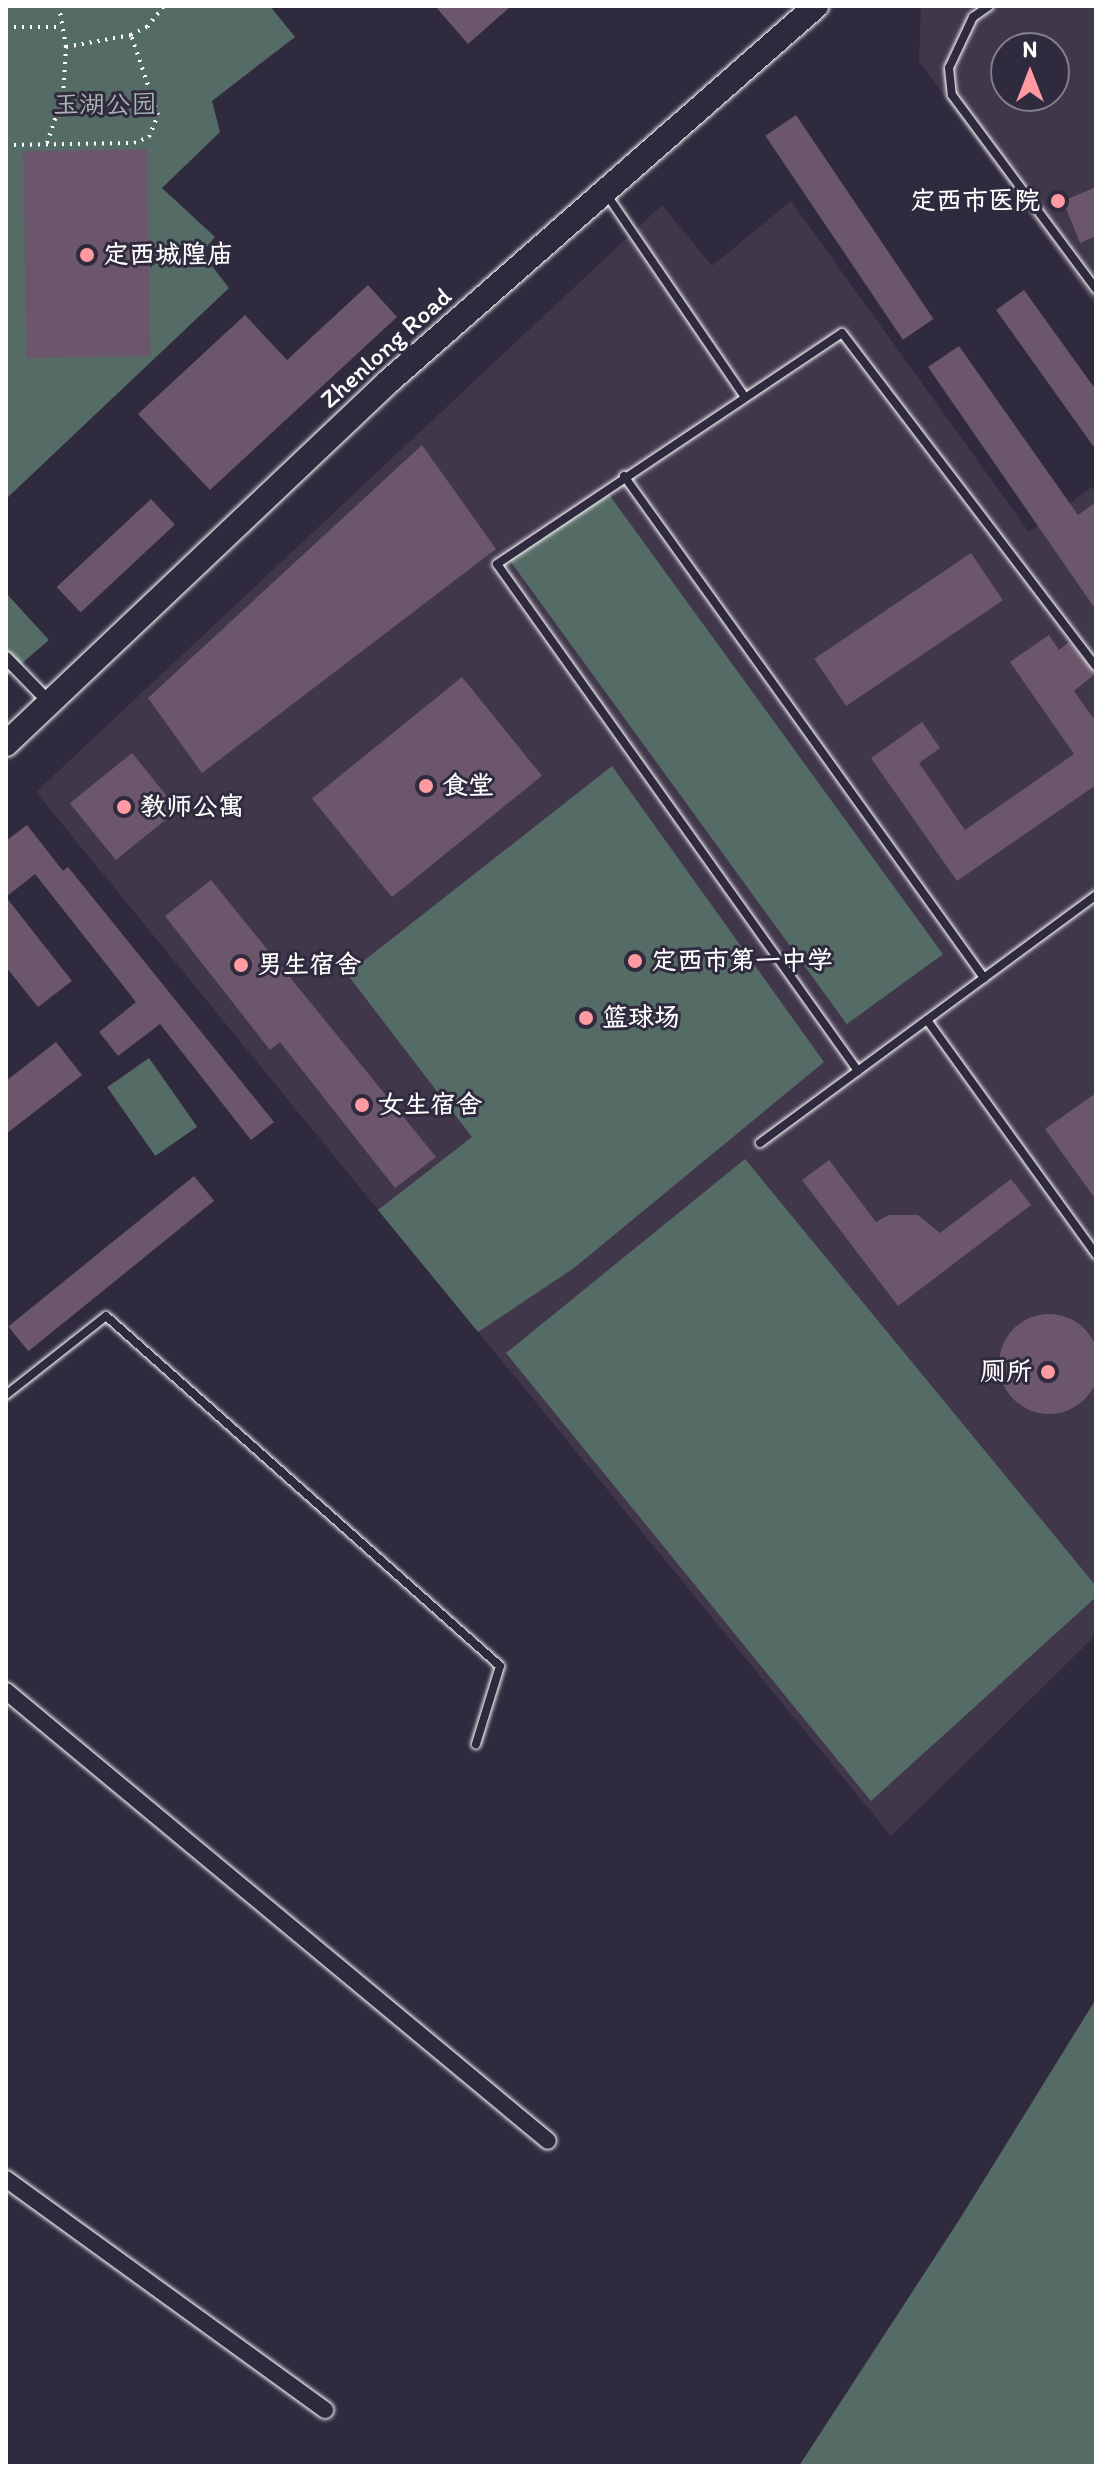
<!DOCTYPE html>
<meta charset="utf-8">
<style>
body{margin:0}
#map{position:relative;width:1102px;height:2472px;overflow:hidden;background:#2f2a3d;font-family:Itim,"LXGW WenKai TC",sans-serif}
div>[style]{position:absolute}
.built>*{inset:0;background:#41374b}
.green>*{inset:0;background:#556b66;transform-origin:0 0}
.building>*{inset:0;background:#6c566b;transform-origin:0 0}
.round{border-radius:50%}
.path>*{height:4px;margin-top:-2px;transform-origin:0;background:repeating-linear-gradient(90deg,#fff 0 2px,transparent 0 8px)}
.roads{filter:drop-shadow(0 0 2px #fff) drop-shadow(0 0 2px #fff)}
.service>*{height:8px;margin:-4px;padding:0 4px;transform-origin:4px;border-radius:4px;background:#2f2a3d}
.pedestrian>*{height:12px;margin:-6px;padding:0 6px;transform-origin:6px;border-radius:6px;background:#2f2a3d}
.minor>*{height:16px;margin:-8px;padding:0 8px;transform-origin:8px;border-radius:8px;background:#2f2a3d}
.secondary>*{height:24px;margin:-12px;padding:0 12px;transform-origin:12px;border-radius:12px;background:#2f2a3d}
.dots>*{width:22px;height:22px;translate:-50% -50%;box-sizing:border-box;border:4px solid #2f2a3d;border-radius:50%}
span{translate:-50% -50%;white-space:nowrap;text-align:center;line-height:1.15;-webkit-text-stroke:6px #2f2a3d;paint-order:stroke}
.park-label{font-size:26px;color:#aab5b2}
.poi-label{font-size:26px;color:#fff;font-weight:700}
.right{translate:-100% -50%;text-align:right}
.left{translate:0 -50%;text-align:left}
.street-label{font-size:26px;color:#fff}
.frame{position:absolute;inset:0;border:8px solid #fff;pointer-events:none}
.north{position:absolute;left:990px;top:32px;width:80px;height:80px;box-sizing:border-box;background:#2f2a3d;border:2px solid #827f8b;border-radius:50%;rotate:0deg;font-size:22px;font-weight:700;line-height:32px;text-align:center;color:#fff}
.north::after{content:'';display:block;margin:auto;width:28px;height:36px;background:#ff9aa2;clip-path:polygon(50% 0,100% 100%,50% 72%,0 100%)}
</style>
<div id="map">
<div class="built">
<div style="clip-path:polygon(evenodd,921px 6px,1096px 6px,1096px 307px,919px 61px,921px 6px,1006px 48px,1054px 48px,1054px 96px,1006px 96px,1006px 48px)"></div>
<div style="clip-path:polygon(791px 201px,1029px 532px,1092px 487px,1096px 492px,1096px 1635px,891px 1836px,36px 792px,662px 205px,712px 266px)"></div>
</div>
<div class="green">
<div style="clip-path:polygon(6px 6px,270px 6px,295px 37px,212px 101px,220px 132px,162px 188px,215px 237px,202px 253px,229px 288px,6px 499px)"></div>
<div style="left:605px;top:489px;width:575px;height:119px;rotate:54deg"></div>
<div style="clip-path:polygon(6px 593px,49px 640px,6px 677px)"></div>
<div style="clip-path:polygon(612px 766px,824px 1062px,574px 1268px,478px 1332px,378px 1210px,472px 1137px,347px 974px)"></div>
<div style="left:149px;top:1058px;width:84px;height:51px;rotate:55deg"></div>
<div style="clip-path:polygon(745px 1159px,1096px 1586px,1096px 1597px,871px 1801px,506px 1353px)"></div>
<div style="clip-path:polygon(1096px 1999px,1096px 2466px,799px 2466px,961px 2217px)"></div>
</div>
<div class="building">
<div style="clip-path:polygon(435px 6px,511px 6px,468px 44px)"></div>
<div style="left:796px;top:115px;width:246px;height:37px;rotate:56deg"></div>
<div style="left:147px;top:149px;width:207px;height:124px;rotate:89deg"></div>
<div style="clip-path:polygon(1096px 187px,1096px 236px,1080px 243px,1063px 201px)"></div>
<div style="clip-path:polygon(368px 285px,397px 317px,210px 490px,138px 414px,245px 315px,287px 360px)"></div>
<div style="clip-path:polygon(1024px 290px,1096px 390px,1096px 450px,996px 310px)"></div>
<div style="clip-path:polygon(959px 346px,1078px 515px,1096px 502px,1096px 610px,928px 367px)"></div>
<div style="clip-path:polygon(422px 445px,496px 549px,202px 773px,148px 698px)"></div>
<div style="left:151px;top:499px;width:35px;height:129px;rotate:47deg"></div>
<div style="left:971px;top:553px;width:57px;height:189px;rotate:56deg"></div>
<div style="clip-path:polygon(1049px 635px,1059px 650px,1069px 642px,1096px 673px,1074px 691px,1096px 722px,1096px 785px,957px 881px,871px 758px,922px 722px,940px 748px,919px 763px,965px 830px,1074px 754px,1010px 662px)"></div>
<div style="left:462px;top:677px;width:127px;height:193px;rotate:51deg"></div>
<div style="left:132px;top:753px;width:73px;height:80px;rotate:51deg"></div>
<div style="clip-path:polygon(27px 825px,63px 871px,68px 867px,274px 1122px,251px 1140px,160px 1024px,118px 1056px,99px 1032px,136px 1002px,35px 874px,6px 897px,6px 841px)"></div>
<div style="clip-path:polygon(211px 880px,436px 1157px,395px 1188px,280px 1042px,270px 1050px,165px 916px)"></div>
<div style="clip-path:polygon(6px 897px,72px 981px,38px 1007px,6px 967px)"></div>
<div style="clip-path:polygon(56px 1042px,82px 1075px,6px 1134px,6px 1081px)"></div>
<div style="clip-path:polygon(1096px 1093px,1096px 1200px,1045px 1129px)"></div>
<div style="clip-path:polygon(829px 1160px,876px 1222px,889px 1215px,918px 1215px,940px 1233px,1011px 1179px,1031px 1205px,898px 1306px,802px 1180px)"></div>
<div style="left:194px;top:1176px;width:32px;height:239px;rotate:51deg"></div>
<div class="round" style="left:999px;top:1314px;width:100px;height:100px"></div>
</div>
<div class="path">
<div style="left:6px;top:27px;width:56px"></div>
<div style="left:66px;top:47px;width:66px;rotate:-10.5deg"></div>
<div style="left:131px;top:35px;width:18px;rotate:-27deg"></div>
<div style="left:147px;top:27px;width:27px;rotate:-51deg"></div>
<div style="left:47px;top:143px;width:50px;rotate:-71.2deg"></div>
<div style="left:63px;top:96px;width:49px;rotate:-86.5deg"></div>
<div style="left:66px;top:47px;width:42px;rotate:-99.7deg"></div>
<div style="left:6px;top:145px;width:128px;rotate:-0.9deg"></div>
<div style="left:134px;top:143px;width:16px;rotate:-22deg"></div>
<div style="left:149px;top:137px;width:24px;rotate:-68deg"></div>
<div style="left:158px;top:115px;width:84px;rotate:-108.6deg"></div>
</div>
<div class="roads">
<div class="service">
<div style="left:989px;top:6px;width:19px;rotate:145deg"></div>
<div style="left:973px;top:17px;width:56px;rotate:115.2deg"></div>
<div style="left:949px;top:68px;width:27px;rotate:84deg"></div>
<div style="left:952px;top:95px;width:242px;rotate:53.4deg"></div>
<div style="left:607px;top:195px;width:243px;rotate:55.7deg"></div>
<div style="left:624px;top:476px;width:618px;rotate:54.35deg"></div>
<div style="left:927px;top:1020px;width:289px;rotate:54.2deg"></div>
<div style="left:858px;top:1071px;width:622px;rotate:-125.45deg"></div>
<div style="left:497px;top:564px;width:415px;rotate:-33.8deg"></div>
<div style="left:842px;top:333px;width:419px;rotate:52.7deg"></div>
<div style="left:760px;top:1143px;width:418px;rotate:-36.4deg"></div>
<div style="left:6px;top:1395px;width:127px;rotate:-38.3deg"></div>
<div style="left:106px;top:1316px;width:527px;rotate:41.62deg"></div>
<div style="left:500px;top:1666px;width:82px;rotate:107.1deg"></div>
</div>
<div class="pedestrian">
<div style="left:6px;top:658px;width:62px;rotate:45.7deg"></div>
</div>
<div class="minor">
<div style="left:6px;top:1691px;width:704px;rotate:39.7deg"></div>
<div style="left:6px;top:2179px;width:394px;rotate:35.9deg"></div>
</div>
<div class="secondary">
<div style="left:6px;top:744px;width:526px;rotate:-43.46deg"></div>
<div style="left:388px;top:382px;width:570px;rotate:-41.3deg"></div>
</div>
</div>
<div class="dots">
<div style="left:1058px;top:201px;background:#ff9aa2"></div>
<div style="left:87px;top:255px;background:#ff9aa2"></div>
<div style="left:426px;top:786px;background:#ff9aa2"></div>
<div style="left:124px;top:807px;background:#ff9aa2"></div>
<div style="left:635px;top:961px;background:#ff9aa2"></div>
<div style="left:241px;top:965px;background:#ff9aa2"></div>
<div style="left:586px;top:1018px;background:#ff9aa2"></div>
<div style="left:362px;top:1105px;background:#ff9aa2"></div>
<div style="left:1048px;top:1372px;background:#ff9aa2"></div>
</div>
<div class="park-label">
<span style="left:105px;top:105px">玉湖公园</span>
</div>
<div class="poi-label">
<span class="right" style="left:1040px;top:201px">定西市医院</span>
<span class="left" style="left:103px;top:255px">定西城隍庙</span>
<span class="left" style="left:442px;top:786px">食堂</span>
<span class="left" style="left:140px;top:807px">教师公寓</span>
<span class="left" style="left:651px;top:961px">定西市第一中学</span>
<span class="left" style="left:257px;top:965px">男生宿舍</span>
<span class="left" style="left:602px;top:1018px">篮球场</span>
<span class="left" style="left:378px;top:1105px">女生宿舍</span>
<span class="right" style="left:1032px;top:1372px">厕所</span>
</div>
<div class="street-label">
<span style="left:386px;top:348px;rotate:-42deg">Zhenlong Road</span>
</div>
<div class="frame"></div>
<div class="north">N</div>
</div>
